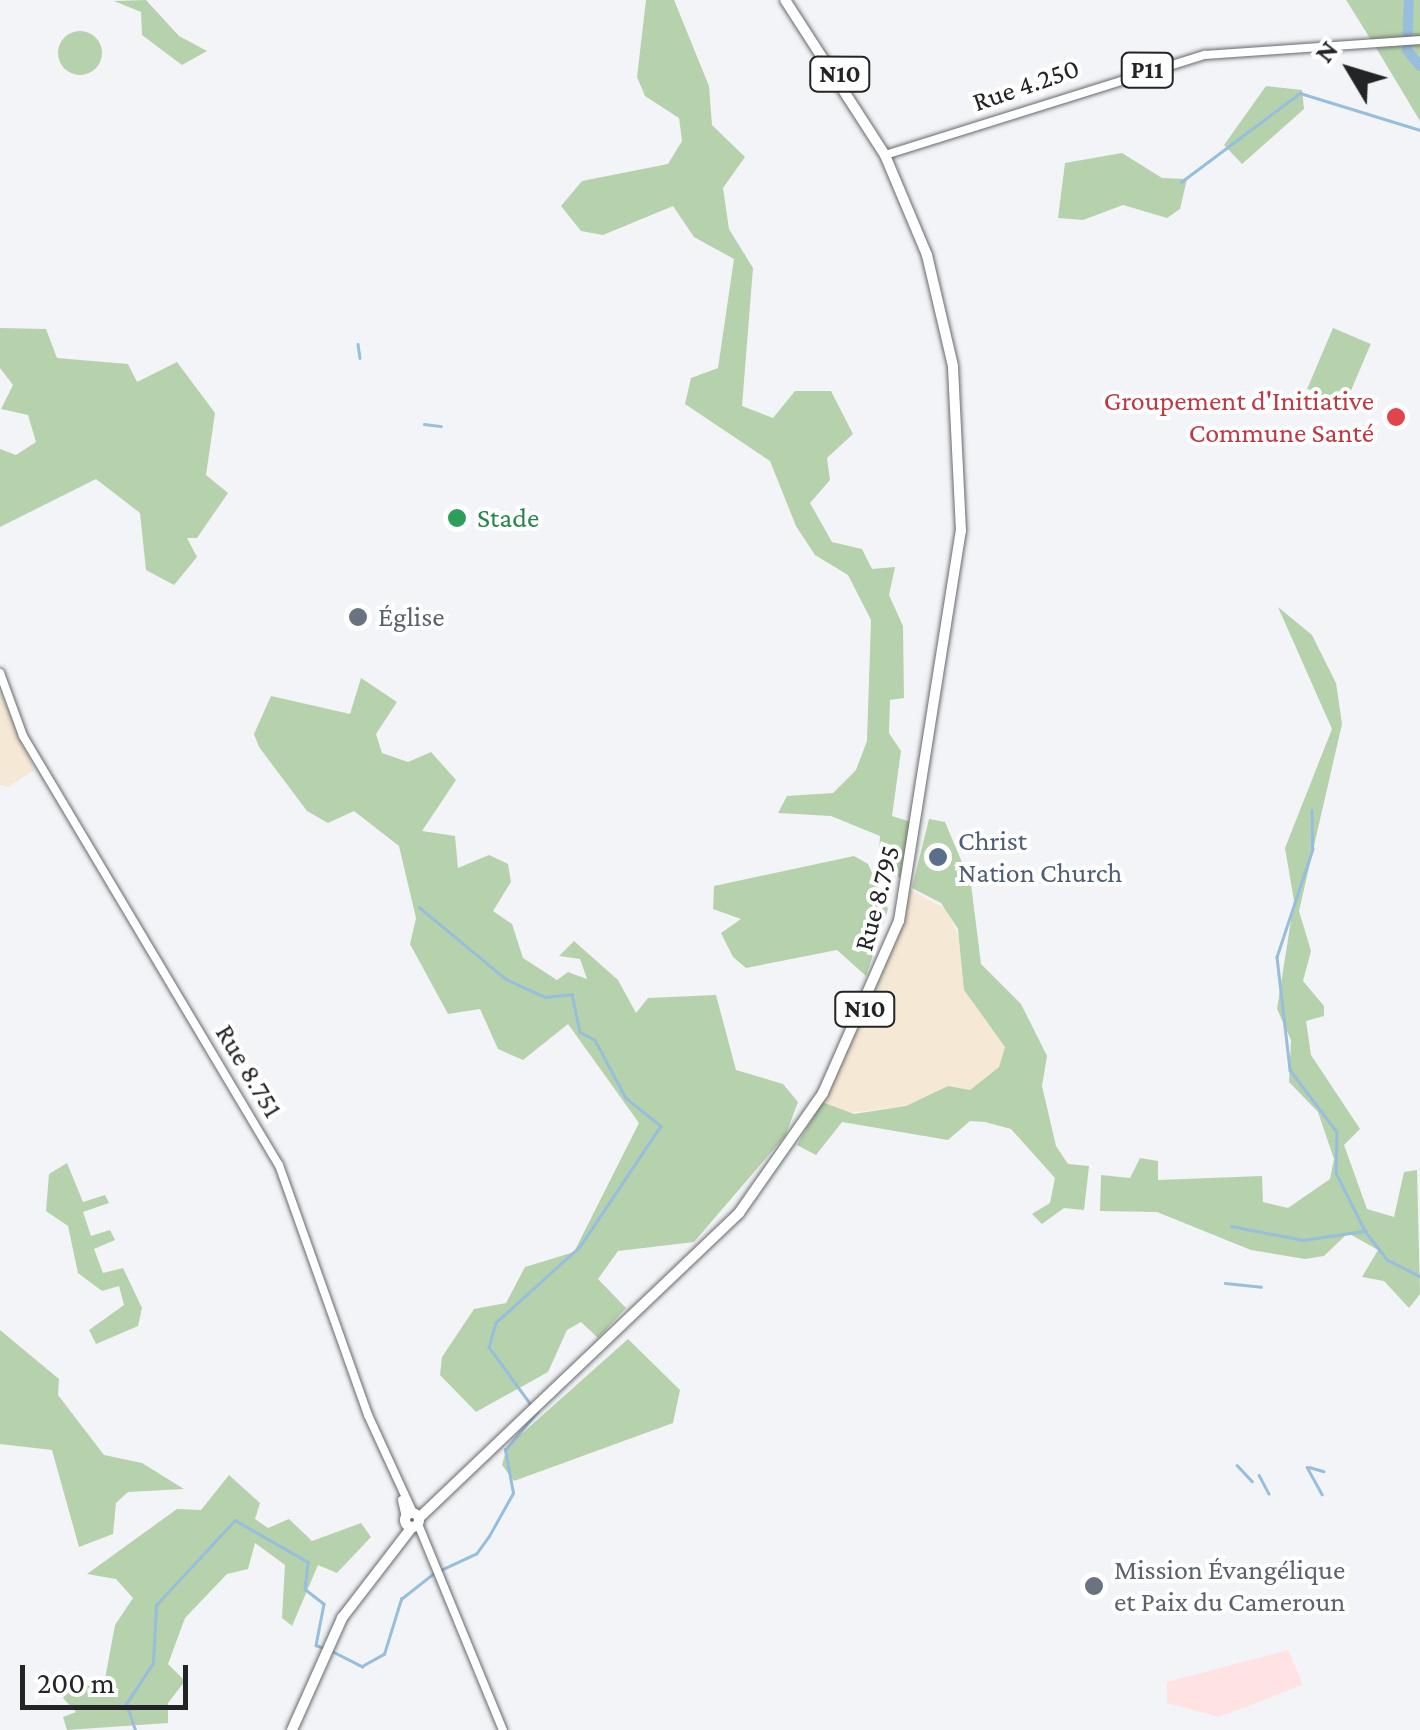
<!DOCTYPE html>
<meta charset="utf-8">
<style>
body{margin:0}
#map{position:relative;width:1420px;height:1730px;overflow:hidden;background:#f2f4f7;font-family:"Crimson Pro",serif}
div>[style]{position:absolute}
.commercial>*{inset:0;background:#f5e8d4}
.education>*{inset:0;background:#fee3e2}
.green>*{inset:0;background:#b6d2ac;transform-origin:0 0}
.round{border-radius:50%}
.stream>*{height:2.5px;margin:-1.25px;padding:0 1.25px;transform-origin:1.25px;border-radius:1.25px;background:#97bedc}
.river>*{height:10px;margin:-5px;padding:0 5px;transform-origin:5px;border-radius:5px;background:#97bedc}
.roads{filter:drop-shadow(0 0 2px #686a6c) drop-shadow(0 0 2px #686a6c)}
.major>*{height:8px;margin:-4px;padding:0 4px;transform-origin:4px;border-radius:4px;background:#fff}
.highway>*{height:10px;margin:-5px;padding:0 5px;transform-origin:5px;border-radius:5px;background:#fff}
.highway>.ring{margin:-5px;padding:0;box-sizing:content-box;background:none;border:10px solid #fff;border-radius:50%}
.dots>*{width:28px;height:28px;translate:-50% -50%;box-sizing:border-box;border:5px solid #fff;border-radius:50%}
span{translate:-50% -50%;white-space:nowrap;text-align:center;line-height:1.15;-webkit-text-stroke:8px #fff;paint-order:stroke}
.shield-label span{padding:2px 8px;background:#fff;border:2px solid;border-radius:8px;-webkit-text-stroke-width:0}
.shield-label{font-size:25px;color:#232425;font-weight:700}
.street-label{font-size:28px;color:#232425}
.health-label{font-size:28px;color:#be3a42}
.right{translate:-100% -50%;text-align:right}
.leisure-label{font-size:28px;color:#27864d}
.left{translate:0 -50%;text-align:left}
.worship-label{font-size:28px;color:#5b616d}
.service-label{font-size:28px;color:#4e5e75}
.north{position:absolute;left:1300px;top:20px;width:100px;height:100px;-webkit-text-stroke:8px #fff;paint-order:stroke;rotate:308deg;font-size:28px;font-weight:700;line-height:40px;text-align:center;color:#232425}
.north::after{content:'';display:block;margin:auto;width:35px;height:45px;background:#232425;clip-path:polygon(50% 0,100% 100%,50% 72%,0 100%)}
.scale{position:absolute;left:20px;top:1665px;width:168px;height:45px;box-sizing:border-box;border:5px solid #232425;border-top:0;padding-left:12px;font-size:30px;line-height:35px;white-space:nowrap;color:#232425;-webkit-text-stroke:8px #fff;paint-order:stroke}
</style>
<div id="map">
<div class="commercial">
<div style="clip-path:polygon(0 691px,34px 770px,8px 787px,0 785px)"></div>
<div style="clip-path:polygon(905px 887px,946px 909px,963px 945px,964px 990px,1005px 1047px,999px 1067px,970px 1090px,948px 1086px,906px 1106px,849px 1113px,822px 1102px,887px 953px)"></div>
</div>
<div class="education">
<div style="clip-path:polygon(1288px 1650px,1303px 1685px,1219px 1717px,1167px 1703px,1167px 1682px)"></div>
</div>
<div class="green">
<div style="clip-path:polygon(146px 0,179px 36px,207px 51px,182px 65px,142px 35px,141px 12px,114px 1px)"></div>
<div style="clip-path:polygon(646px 0,674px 0,709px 86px,712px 125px,745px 157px,723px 188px,729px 229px,753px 268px,742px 406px,773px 418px,795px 391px,831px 391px,853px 434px,827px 458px,830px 480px,810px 503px,832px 542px,862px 549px,872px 569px,895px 567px,889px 595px,903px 626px,904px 698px,890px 700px,889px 733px,901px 751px,892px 816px,914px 823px,902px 881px,879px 853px,880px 836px,831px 816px,778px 813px,787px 796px,833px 793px,856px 770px,867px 741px,871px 620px,848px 575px,815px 555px,796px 526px,770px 461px,685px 404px,691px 378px,718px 368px,734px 259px,694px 237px,673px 206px,603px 235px,581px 231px,561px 206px,582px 181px,668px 164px,682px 141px,679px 118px,645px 96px,637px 77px)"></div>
<div style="clip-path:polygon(1346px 0,1420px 0,1420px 121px,1378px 51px)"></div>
<div class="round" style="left:58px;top:31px;width:44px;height:44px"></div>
<div style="clip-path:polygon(1266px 86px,1302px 90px,1304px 109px,1242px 164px,1224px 145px)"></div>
<div style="clip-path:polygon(1122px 153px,1162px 178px,1187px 179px,1180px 209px,1167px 218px,1123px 205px,1083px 220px,1058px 218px,1065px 163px)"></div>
<div style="clip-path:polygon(0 328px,46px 329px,57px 358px,128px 364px,137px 382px,177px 362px,215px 413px,206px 475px,228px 493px,197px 538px,187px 538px,197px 557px,174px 585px,146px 570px,140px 513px,96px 479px,0 527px,0 449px,16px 455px,36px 442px,28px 415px,1px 409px,13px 385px,0 368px)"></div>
<div style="left:1333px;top:328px;width:41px;height:66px;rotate:23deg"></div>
<div style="clip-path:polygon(1278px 607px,1312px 635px,1336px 683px,1342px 724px,1299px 911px,1311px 951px,1303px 981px,1324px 1006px,1324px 1016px,1306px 1021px,1311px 1055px,1360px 1129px,1344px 1145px,1367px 1209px,1394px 1217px,1404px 1172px,1417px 1170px,1420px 1294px,1409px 1308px,1384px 1281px,1362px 1277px,1378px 1250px,1348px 1233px,1324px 1256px,1305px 1259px,1251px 1250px,1157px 1212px,1100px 1211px,1101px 1175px,1130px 1178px,1140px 1158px,1158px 1161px,1158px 1180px,1262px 1176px,1263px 1202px,1288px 1208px,1330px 1179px,1334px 1159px,1318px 1112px,1289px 1082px,1291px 1040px,1277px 1009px,1294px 901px,1285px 848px,1332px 729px)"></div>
<div style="clip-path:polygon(361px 678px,397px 702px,376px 734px,382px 753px,408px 762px,431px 752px,456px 780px,422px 831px,455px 836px,458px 868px,489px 855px,508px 864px,511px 882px,493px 911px,512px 924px,523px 958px,557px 980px,568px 972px,587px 979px,580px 959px,559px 956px,574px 941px,618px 980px,636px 1013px,648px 998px,716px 995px,736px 1070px,783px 1084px,798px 1102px,785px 1136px,694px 1242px,618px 1251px,598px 1279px,626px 1308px,598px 1338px,581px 1322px,567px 1330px,548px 1372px,476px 1412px,440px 1375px,442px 1357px,474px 1309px,506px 1303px,525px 1267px,574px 1252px,639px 1123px,568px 1024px,523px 1060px,498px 1049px,480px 1009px,448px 1014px,410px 944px,416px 918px,399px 846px,354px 811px,328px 823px,307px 811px,259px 747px,254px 734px,271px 696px,350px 714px)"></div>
<div style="clip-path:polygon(929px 819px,945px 822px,971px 884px,981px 964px,1021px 1004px,1047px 1056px,1042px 1086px,1056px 1146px,1068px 1164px,1089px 1166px,1084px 1210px,1064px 1208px,1042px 1224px,1032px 1214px,1050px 1203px,1055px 1178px,1011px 1129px,985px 1122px,970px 1121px,948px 1140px,842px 1122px,816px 1155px,797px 1145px,822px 1102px,854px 1114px,906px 1106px,948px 1086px,970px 1090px,999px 1067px,1005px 1047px,964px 990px,958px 929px,941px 903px,912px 888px)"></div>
<div style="clip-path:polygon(854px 856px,868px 864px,888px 909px,866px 976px,837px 950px,746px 968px,733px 957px,721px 933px,741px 919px,713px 909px,714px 886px)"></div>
<div style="clip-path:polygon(67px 1163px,83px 1202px,105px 1195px,109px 1203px,83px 1212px,91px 1236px,110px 1230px,115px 1240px,94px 1249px,103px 1273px,123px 1268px,142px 1308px,138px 1326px,96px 1344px,89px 1330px,124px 1305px,119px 1286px,102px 1291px,78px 1273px,68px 1226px,46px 1211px,49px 1174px)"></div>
<div style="clip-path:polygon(0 1330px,59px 1379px,58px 1395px,104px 1455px,142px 1463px,184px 1489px,128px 1492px,116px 1503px,113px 1534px,79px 1547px,52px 1450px,0 1444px)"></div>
<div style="clip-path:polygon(628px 1339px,680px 1390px,673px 1423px,514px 1481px,502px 1465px,507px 1447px)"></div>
<div style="clip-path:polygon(229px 1475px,260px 1503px,255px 1519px,268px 1528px,289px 1519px,312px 1541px,361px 1523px,371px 1537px,337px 1573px,318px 1565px,292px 1626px,282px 1618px,285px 1565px,255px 1543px,248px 1569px,227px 1574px,185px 1618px,168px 1664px,185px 1681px,168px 1703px,168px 1723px,67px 1730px,63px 1717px,76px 1712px,63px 1698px,74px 1681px,105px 1679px,115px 1625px,133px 1598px,116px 1579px,87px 1574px,177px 1509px,201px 1510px)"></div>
</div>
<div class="stream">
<div style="left:1181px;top:182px;width:149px;rotate:-36.8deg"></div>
<div style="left:1300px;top:93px;width:126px;rotate:17.1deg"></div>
<div style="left:358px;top:344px;width:14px;rotate:82deg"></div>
<div style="left:424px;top:424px;width:17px;rotate:7deg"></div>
<div style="left:1312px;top:810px;width:39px;rotate:89deg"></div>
<div style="left:1313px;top:849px;width:114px;rotate:108.4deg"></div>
<div style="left:1277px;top:957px;width:114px;rotate:83.4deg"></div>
<div style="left:1290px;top:1070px;width:78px;rotate:52.8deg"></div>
<div style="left:1337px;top:1132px;width:41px;rotate:91.4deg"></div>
<div style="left:1336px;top:1173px;width:65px;rotate:63.4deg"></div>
<div style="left:419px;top:907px;width:113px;rotate:39.6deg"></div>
<div style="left:506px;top:979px;width:43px;rotate:24.8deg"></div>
<div style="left:545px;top:997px;width:27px;rotate:-6deg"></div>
<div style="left:572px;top:994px;width:39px;rotate:78deg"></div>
<div style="left:580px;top:1032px;width:17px;rotate:28deg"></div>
<div style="left:595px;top:1040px;width:66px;rotate:61.9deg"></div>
<div style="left:626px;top:1098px;width:45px;rotate:38.7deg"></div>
<div style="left:661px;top:1126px;width:146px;rotate:123.8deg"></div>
<div style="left:580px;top:1247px;width:113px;rotate:137.9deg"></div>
<div style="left:496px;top:1323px;width:25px;rotate:106deg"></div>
<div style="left:489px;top:1347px;width:73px;rotate:53.9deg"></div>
<div style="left:1231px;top:1226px;width:73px;rotate:11deg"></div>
<div style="left:1303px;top:1240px;width:63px;rotate:-8.3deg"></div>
<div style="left:1365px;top:1231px;width:37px;rotate:52deg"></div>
<div style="left:1388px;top:1260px;width:36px;rotate:27deg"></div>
<div style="left:1225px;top:1283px;width:36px;rotate:6deg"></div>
<div style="left:1237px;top:1465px;width:22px;rotate:47deg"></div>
<div style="left:1307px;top:1467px;width:31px;rotate:61deg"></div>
<div style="left:1309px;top:1467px;width:15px;rotate:16deg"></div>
<div style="left:1259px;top:1475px;width:21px;rotate:62deg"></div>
<div style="left:441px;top:1570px;width:38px;rotate:-25deg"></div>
<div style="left:476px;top:1554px;width:22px;rotate:-54deg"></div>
<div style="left:489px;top:1536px;width:49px;rotate:-60.8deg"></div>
<div style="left:513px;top:1493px;width:44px;rotate:-100.5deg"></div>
<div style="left:505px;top:1450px;width:50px;rotate:-49.9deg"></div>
<div style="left:332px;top:1651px;width:34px;rotate:27deg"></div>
<div style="left:362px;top:1666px;width:25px;rotate:-29deg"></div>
<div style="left:384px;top:1654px;width:58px;rotate:-72.8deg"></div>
<div style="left:401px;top:1599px;width:42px;rotate:-38.2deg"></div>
<div style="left:135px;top:1730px;width:28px;rotate:-109deg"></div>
<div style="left:126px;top:1704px;width:49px;rotate:-56.6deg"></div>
<div style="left:153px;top:1663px;width:58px;rotate:-87deg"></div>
<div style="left:156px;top:1605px;width:116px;rotate:-47.1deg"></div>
<div style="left:235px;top:1520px;width:84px;rotate:29.9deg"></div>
<div style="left:308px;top:1562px;width:27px;rotate:96deg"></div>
<div style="left:305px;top:1589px;width:24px;rotate:38deg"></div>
<div style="left:324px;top:1604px;width:42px;rotate:101deg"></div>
<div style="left:316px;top:1645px;width:9px;rotate:21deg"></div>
</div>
<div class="river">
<div style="left:1409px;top:0;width:50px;rotate:92.3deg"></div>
<div style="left:1407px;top:50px;width:21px;rotate:51deg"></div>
</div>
<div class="roads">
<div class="major">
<div style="left:885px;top:155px;width:335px;rotate:-17.4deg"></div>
<div style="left:1205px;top:55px;width:216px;rotate:-4deg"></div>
<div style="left:0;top:673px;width:67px;rotate:69.9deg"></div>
<div style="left:23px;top:736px;width:500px;rotate:59.2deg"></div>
<div style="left:279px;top:1165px;width:265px;rotate:70.4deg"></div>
<div style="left:368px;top:1415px;width:108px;rotate:65.3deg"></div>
<div style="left:402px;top:1500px;width:17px;rotate:77deg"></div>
<div style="left:418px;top:1524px;width:223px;rotate:67.6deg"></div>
</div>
<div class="highway">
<div class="ring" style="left:405px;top:1513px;width:4px;height:4px"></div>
<div style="left:419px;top:1518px;width:442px;rotate:-43.6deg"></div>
<div style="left:739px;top:1213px;width:146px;rotate:-55deg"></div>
<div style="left:823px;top:1093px;width:188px;rotate:-66.2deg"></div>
<div style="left:899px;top:921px;width:395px;rotate:-81deg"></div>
<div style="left:961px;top:531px;width:165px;rotate:-92.8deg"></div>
<div style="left:953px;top:366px;width:114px;rotate:-103.2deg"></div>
<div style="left:927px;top:255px;width:108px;rotate:-112.8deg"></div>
<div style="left:885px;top:155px;width:184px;rotate:-122.8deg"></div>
<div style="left:292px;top:1730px;width:123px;rotate:-65.9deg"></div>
<div style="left:342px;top:1618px;width:115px;rotate:-52.4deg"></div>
</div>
</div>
<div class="dots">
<div style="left:1396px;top:417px;background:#e0444e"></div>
<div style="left:457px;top:518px;background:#2e9e5b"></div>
<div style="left:358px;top:617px;background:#6b7280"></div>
<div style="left:938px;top:857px;background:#5c6f8a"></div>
<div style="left:1094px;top:1586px;background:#6b7280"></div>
</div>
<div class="shield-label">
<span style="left:1147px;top:70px">P11</span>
<span style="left:840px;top:74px">N10</span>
<span style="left:865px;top:1009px">N10</span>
</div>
<div class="street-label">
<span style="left:1026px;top:85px;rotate:-19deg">Rue 4.250</span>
<span style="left:877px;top:898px;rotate:-75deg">Rue 8.795</span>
<span style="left:249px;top:1071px;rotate:59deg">Rue 8.751</span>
</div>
<div class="health-label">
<span class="right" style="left:1374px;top:417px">Groupement d'Initiative<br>Commune Santé</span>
</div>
<div class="leisure-label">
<span class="left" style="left:477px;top:518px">Stade</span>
</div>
<div class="worship-label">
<span class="left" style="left:378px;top:617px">Église</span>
<span class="left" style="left:1114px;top:1586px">Mission Évangélique<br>et Paix du Cameroun</span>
</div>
<div class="service-label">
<span class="left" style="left:958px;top:857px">Christ<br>Nation Church</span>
</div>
<div class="north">N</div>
<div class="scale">200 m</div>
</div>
